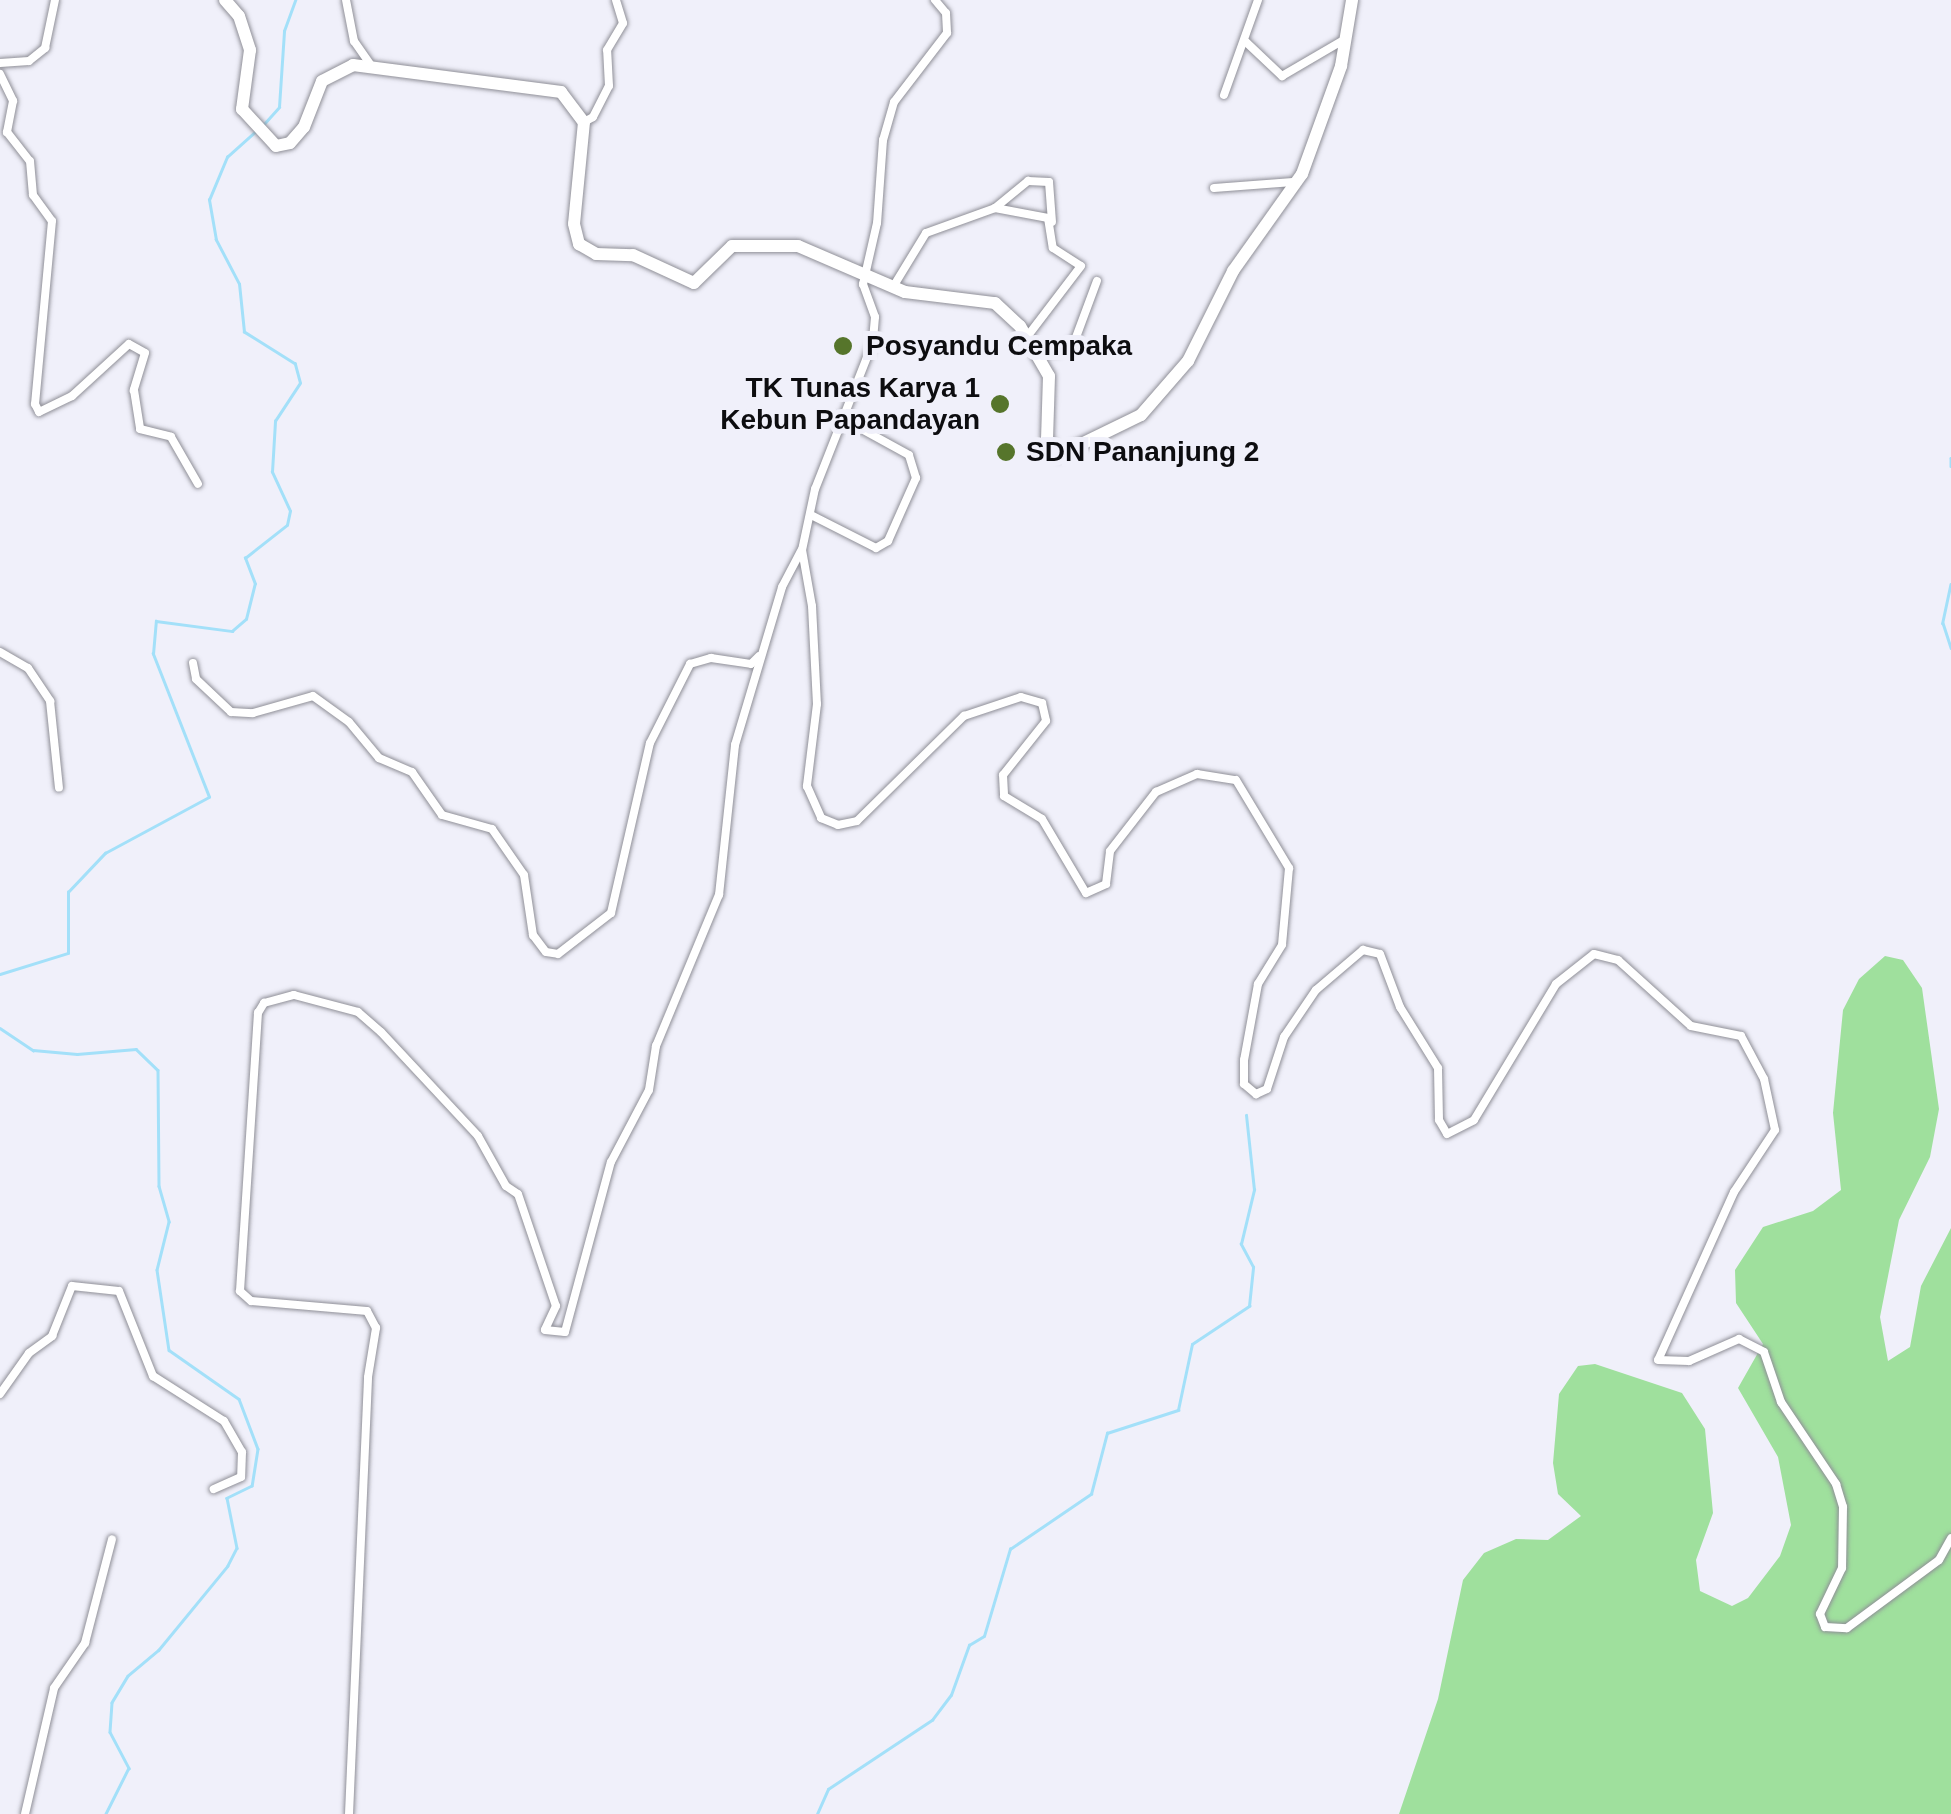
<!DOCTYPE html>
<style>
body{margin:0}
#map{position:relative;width:1951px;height:1814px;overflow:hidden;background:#f0f0fa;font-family:Arial,sans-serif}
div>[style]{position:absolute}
.green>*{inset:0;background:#9fe09d}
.stream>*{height:2.5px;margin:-1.25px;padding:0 1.25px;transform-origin:1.25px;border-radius:1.25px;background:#a3e0f9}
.roads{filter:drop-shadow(0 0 2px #8f8f97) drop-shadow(0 0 2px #8f8f97)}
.minor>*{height:8px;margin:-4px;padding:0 4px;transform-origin:4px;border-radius:4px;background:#fff}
.primary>*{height:12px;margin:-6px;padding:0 6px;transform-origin:6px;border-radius:6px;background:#fff}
.dots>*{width:28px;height:28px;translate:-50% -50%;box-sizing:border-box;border:5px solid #f0f0fa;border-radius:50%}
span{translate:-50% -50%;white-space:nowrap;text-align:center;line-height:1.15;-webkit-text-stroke:10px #f0f0fa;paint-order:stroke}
.poi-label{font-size:28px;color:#0d0d10;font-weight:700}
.left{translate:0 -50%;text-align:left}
.right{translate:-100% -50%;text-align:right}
</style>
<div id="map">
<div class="green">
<div style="clip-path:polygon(1885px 956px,1903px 960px,1922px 988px,1939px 1109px,1930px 1157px,1899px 1220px,1880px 1317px,1888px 1361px,1910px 1347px,1921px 1286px,1951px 1228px,1951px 1814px,1399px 1814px,1438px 1699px,1463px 1580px,1484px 1553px,1516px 1539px,1548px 1540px,1581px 1516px,1558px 1494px,1553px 1463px,1559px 1394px,1578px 1366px,1595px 1364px,1682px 1393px,1705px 1429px,1713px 1513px,1696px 1560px,1700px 1591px,1732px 1606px,1748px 1598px,1780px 1556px,1791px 1525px,1778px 1457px,1738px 1388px,1763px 1344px,1736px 1303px,1735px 1270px,1763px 1227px,1813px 1211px,1841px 1190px,1833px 1113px,1843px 1010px,1859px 979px)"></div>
</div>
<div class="stream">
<div style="left:263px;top:125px;width:24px;rotate:-48deg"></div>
<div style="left:279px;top:107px;width:76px;rotate:-86.2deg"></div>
<div style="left:284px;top:31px;width:33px;rotate:-70deg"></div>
<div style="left:1951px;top:458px;width:8px;rotate:90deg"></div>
<div style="left:1951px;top:584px;width:40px;rotate:102deg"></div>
<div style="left:1943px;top:623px;width:26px;rotate:72deg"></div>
<div style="left:0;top:974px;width:71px;rotate:-17.2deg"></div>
<div style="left:68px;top:953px;width:61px;rotate:-90deg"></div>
<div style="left:68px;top:892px;width:54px;rotate:-46.5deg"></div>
<div style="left:105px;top:853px;width:118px;rotate:-28.3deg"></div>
<div style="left:209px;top:797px;width:154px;rotate:-111.4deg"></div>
<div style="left:153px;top:654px;width:33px;rotate:-85deg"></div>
<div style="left:156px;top:621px;width:77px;rotate:7.5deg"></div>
<div style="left:232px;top:631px;width:18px;rotate:-41deg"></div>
<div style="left:246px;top:619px;width:36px;rotate:-76deg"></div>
<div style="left:255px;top:584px;width:28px;rotate:-111deg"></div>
<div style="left:245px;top:558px;width:53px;rotate:-38.2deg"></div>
<div style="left:287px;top:525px;width:14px;rotate:-78deg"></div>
<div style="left:290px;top:511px;width:43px;rotate:-114.8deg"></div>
<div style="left:272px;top:472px;width:51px;rotate:-86.6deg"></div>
<div style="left:275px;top:421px;width:45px;rotate:-56.7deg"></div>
<div style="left:300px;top:383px;width:20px;rotate:-105deg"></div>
<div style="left:295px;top:364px;width:60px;rotate:-147.9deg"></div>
<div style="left:244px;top:332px;width:48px;rotate:-95.9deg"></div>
<div style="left:239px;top:284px;width:50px;rotate:-117.6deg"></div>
<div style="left:216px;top:240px;width:41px;rotate:-99.9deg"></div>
<div style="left:209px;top:200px;width:47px;rotate:-67.3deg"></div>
<div style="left:227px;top:157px;width:40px;rotate:-42deg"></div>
<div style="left:0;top:1028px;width:40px;rotate:34deg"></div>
<div style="left:33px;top:1050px;width:44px;rotate:5.2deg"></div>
<div style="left:77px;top:1054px;width:59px;rotate:-4.8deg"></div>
<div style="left:136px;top:1049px;width:30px;rotate:44deg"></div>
<div style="left:158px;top:1070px;width:116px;rotate:89.5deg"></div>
<div style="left:159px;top:1186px;width:37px;rotate:74deg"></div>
<div style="left:169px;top:1222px;width:49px;rotate:104deg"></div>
<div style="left:157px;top:1270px;width:81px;rotate:81.5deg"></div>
<div style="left:169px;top:1350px;width:85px;rotate:35deg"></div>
<div style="left:239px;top:1399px;width:53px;rotate:69.2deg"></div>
<div style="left:258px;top:1449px;width:37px;rotate:99deg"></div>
<div style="left:252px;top:1486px;width:28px;rotate:154deg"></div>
<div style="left:227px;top:1498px;width:51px;rotate:78.7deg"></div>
<div style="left:237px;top:1548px;width:20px;rotate:117deg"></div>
<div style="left:228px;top:1566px;width:109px;rotate:129.4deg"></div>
<div style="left:159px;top:1650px;width:40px;rotate:140deg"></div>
<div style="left:128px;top:1676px;width:31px;rotate:121deg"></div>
<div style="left:112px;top:1703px;width:29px;rotate:94deg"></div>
<div style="left:110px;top:1732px;width:41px;rotate:62.2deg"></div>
<div style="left:129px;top:1768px;width:51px;rotate:116.6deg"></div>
<div style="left:817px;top:1814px;width:27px;rotate:-66deg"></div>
<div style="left:828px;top:1789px;width:125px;rotate:-33.6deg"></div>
<div style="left:932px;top:1720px;width:31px;rotate:-53deg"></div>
<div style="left:951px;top:1695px;width:53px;rotate:-70.2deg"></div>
<div style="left:969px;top:1645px;width:17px;rotate:-31deg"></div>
<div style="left:984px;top:1636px;width:91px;rotate:-73.4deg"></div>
<div style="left:1010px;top:1549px;width:98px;rotate:-34.2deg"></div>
<div style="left:1091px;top:1494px;width:63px;rotate:-75.3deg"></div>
<div style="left:1107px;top:1433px;width:75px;rotate:-17.9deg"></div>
<div style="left:1178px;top:1410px;width:67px;rotate:-78deg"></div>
<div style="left:1192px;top:1344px;width:69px;rotate:-33.7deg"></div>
<div style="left:1249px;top:1306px;width:39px;rotate:-84deg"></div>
<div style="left:1253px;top:1267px;width:26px;rotate:-118deg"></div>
<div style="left:1241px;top:1244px;width:56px;rotate:-76.5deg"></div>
<div style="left:1254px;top:1190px;width:75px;rotate:-96.1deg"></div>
</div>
<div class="roads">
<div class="minor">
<div style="left:346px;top:0;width:42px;rotate:79deg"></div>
<div style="left:354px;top:41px;width:32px;rotate:55deg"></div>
<div style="left:935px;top:0;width:17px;rotate:50deg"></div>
<div style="left:946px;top:13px;width:20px;rotate:87deg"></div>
<div style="left:947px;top:33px;width:87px;rotate:127.5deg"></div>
<div style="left:894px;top:102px;width:40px;rotate:106deg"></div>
<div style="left:883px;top:140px;width:83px;rotate:94.1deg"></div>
<div style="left:877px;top:223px;width:63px;rotate:102.9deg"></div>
<div style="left:863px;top:284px;width:35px;rotate:70deg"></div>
<div style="left:875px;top:317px;width:25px;rotate:95deg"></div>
<div style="left:873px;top:342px;width:158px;rotate:111.5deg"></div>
<div style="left:815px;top:489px;width:62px;rotate:102deg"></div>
<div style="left:802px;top:550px;width:57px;rotate:79.9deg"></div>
<div style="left:812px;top:606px;width:98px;rotate:87.1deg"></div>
<div style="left:817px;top:704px;width:83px;rotate:97deg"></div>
<div style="left:807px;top:786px;width:35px;rotate:66deg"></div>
<div style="left:821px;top:818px;width:18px;rotate:22deg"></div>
<div style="left:838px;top:825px;width:19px;rotate:-12deg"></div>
<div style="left:857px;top:821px;width:150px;rotate:-44.5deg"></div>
<div style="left:964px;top:716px;width:60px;rotate:-18.4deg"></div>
<div style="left:1021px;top:697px;width:22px;rotate:16deg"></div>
<div style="left:1042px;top:703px;width:18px;rotate:77deg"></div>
<div style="left:1046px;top:721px;width:69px;rotate:128.5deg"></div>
<div style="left:1003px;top:775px;width:21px;rotate:87deg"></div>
<div style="left:1004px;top:796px;width:44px;rotate:31.2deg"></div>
<div style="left:1042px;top:819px;width:86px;rotate:59.3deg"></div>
<div style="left:1086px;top:893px;width:22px;rotate:-24deg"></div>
<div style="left:1106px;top:884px;width:33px;rotate:-83deg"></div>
<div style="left:1110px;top:851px;width:75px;rotate:-52.1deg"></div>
<div style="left:1156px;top:792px;width:45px;rotate:-23.7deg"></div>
<div style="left:1197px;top:774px;width:39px;rotate:9deg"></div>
<div style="left:1236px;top:780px;width:103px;rotate:58.9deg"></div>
<div style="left:1289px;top:868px;width:77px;rotate:95.2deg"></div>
<div style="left:1282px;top:945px;width:46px;rotate:121.6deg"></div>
<div style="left:1258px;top:984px;width:77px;rotate:100.4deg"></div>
<div style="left:1244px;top:1060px;width:24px;rotate:90deg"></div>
<div style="left:1244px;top:1084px;width:16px;rotate:40deg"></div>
<div style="left:1256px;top:1094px;width:12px;rotate:-24deg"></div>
<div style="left:1267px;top:1089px;width:55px;rotate:-71.9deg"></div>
<div style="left:1284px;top:1037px;width:57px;rotate:-55.8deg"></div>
<div style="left:1316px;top:990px;width:62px;rotate:-40.4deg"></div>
<div style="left:1363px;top:950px;width:17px;rotate:13deg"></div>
<div style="left:1380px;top:954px;width:57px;rotate:69.3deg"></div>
<div style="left:1400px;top:1007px;width:72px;rotate:58.1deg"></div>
<div style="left:1438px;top:1068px;width:52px;rotate:88.9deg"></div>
<div style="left:1439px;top:1120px;width:16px;rotate:60deg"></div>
<div style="left:1447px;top:1134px;width:30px;rotate:-27deg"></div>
<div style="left:1474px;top:1120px;width:159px;rotate:-58.9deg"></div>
<div style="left:1556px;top:984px;width:48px;rotate:-38.3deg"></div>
<div style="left:1594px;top:954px;width:25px;rotate:14deg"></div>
<div style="left:1618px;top:960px;width:98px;rotate:42.1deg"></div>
<div style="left:1691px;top:1026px;width:51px;rotate:11.3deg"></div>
<div style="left:1741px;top:1036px;width:49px;rotate:61.9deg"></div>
<div style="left:1764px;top:1079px;width:52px;rotate:77.8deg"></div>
<div style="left:1775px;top:1130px;width:74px;rotate:123.5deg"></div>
<div style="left:1734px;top:1192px;width:184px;rotate:114.3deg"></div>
<div style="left:1658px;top:1360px;width:31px;rotate:2deg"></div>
<div style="left:1689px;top:1361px;width:55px;rotate:-23.7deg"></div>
<div style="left:1739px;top:1339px;width:28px;rotate:27deg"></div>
<div style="left:1764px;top:1352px;width:53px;rotate:71.2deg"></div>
<div style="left:1781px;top:1402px;width:99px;rotate:56.1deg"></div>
<div style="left:1836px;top:1484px;width:24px;rotate:73deg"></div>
<div style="left:1843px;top:1507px;width:61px;rotate:90.9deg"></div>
<div style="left:1842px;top:1568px;width:51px;rotate:115.6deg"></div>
<div style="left:1820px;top:1614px;width:14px;rotate:69deg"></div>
<div style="left:1825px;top:1627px;width:22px;rotate:3deg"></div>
<div style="left:1847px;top:1628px;width:114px;rotate:-36.5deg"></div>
<div style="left:1939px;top:1560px;width:25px;rotate:-61deg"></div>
<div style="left:1246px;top:42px;width:50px;rotate:43.4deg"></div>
<div style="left:1282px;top:76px;width:75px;rotate:-30.3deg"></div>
<div style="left:0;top:63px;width:29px;rotate:-4deg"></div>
<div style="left:29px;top:61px;width:21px;rotate:-39deg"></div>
<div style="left:45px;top:48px;width:49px;rotate:-78.2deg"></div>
<div style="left:0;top:74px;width:30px;rotate:64deg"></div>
<div style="left:13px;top:101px;width:32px;rotate:101deg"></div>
<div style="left:7px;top:132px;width:37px;rotate:52deg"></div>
<div style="left:30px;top:161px;width:34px;rotate:85deg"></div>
<div style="left:33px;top:195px;width:32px;rotate:54deg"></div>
<div style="left:52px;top:221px;width:184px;rotate:95.3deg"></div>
<div style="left:35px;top:404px;width:9px;rotate:63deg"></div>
<div style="left:39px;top:412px;width:37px;rotate:-26deg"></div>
<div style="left:72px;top:396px;width:77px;rotate:-42.4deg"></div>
<div style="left:129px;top:344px;width:18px;rotate:29deg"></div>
<div style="left:145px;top:353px;width:39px;rotate:107deg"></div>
<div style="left:134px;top:390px;width:39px;rotate:81deg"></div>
<div style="left:140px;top:429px;width:32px;rotate:14deg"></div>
<div style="left:171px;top:437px;width:54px;rotate:60.1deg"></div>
<div style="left:1224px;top:95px;width:101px;rotate:-70.3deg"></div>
<div style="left:584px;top:122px;width:10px;rotate:-29deg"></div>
<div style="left:593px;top:117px;width:35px;rotate:-63deg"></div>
<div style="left:609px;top:86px;width:36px;rotate:-93deg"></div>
<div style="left:607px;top:50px;width:31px;rotate:-59deg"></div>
<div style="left:623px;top:23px;width:24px;rotate:-107deg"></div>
<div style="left:1214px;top:188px;width:79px;rotate:-4.3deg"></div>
<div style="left:995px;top:208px;width:43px;rotate:-39.3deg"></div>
<div style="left:1028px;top:181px;width:21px;rotate:3deg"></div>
<div style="left:1049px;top:182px;width:40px;rotate:85.7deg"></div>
<div style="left:893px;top:287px;width:63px;rotate:-58.6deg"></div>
<div style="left:926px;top:233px;width:73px;rotate:-19.9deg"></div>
<div style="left:995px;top:208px;width:54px;rotate:10.7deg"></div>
<div style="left:1048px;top:218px;width:30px;rotate:81deg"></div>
<div style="left:1053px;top:248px;width:33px;rotate:33deg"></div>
<div style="left:1081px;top:266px;width:89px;rotate:127.3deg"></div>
<div style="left:1036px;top:353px;width:21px;rotate:-3deg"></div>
<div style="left:1057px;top:352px;width:22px;rotate:-34deg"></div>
<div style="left:1075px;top:340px;width:63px;rotate:-69.6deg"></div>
<div style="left:811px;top:515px;width:73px;rotate:26.9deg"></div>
<div style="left:876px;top:548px;width:14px;rotate:-30deg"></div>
<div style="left:888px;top:541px;width:69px;rotate:-66deg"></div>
<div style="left:916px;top:478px;width:24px;rotate:-107deg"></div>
<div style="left:909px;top:455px;width:79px;rotate:-151.2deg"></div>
<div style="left:0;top:652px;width:32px;rotate:30deg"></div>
<div style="left:28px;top:668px;width:40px;rotate:56deg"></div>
<div style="left:50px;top:701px;width:87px;rotate:84.1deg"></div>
<div style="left:193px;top:663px;width:16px;rotate:79deg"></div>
<div style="left:196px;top:679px;width:48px;rotate:43.3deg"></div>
<div style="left:231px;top:712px;width:22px;rotate:3deg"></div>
<div style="left:253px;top:713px;width:62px;rotate:-15.8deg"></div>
<div style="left:313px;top:696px;width:44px;rotate:35.8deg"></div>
<div style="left:349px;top:722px;width:47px;rotate:50.2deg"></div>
<div style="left:379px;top:758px;width:36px;rotate:23deg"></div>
<div style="left:412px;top:772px;width:52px;rotate:55.1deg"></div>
<div style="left:442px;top:815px;width:52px;rotate:15.6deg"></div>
<div style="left:492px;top:829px;width:56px;rotate:55.2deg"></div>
<div style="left:524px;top:875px;width:61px;rotate:81.5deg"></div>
<div style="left:533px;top:935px;width:21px;rotate:53deg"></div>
<div style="left:546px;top:952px;width:12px;rotate:9deg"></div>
<div style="left:558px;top:954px;width:67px;rotate:-37.7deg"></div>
<div style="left:611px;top:913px;width:174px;rotate:-77.1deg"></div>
<div style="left:650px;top:743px;width:89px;rotate:-63.1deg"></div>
<div style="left:690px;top:664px;width:22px;rotate:-16deg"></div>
<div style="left:711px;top:658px;width:40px;rotate:8.5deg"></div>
<div style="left:751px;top:664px;width:11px;rotate:-45deg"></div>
<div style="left:0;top:1394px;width:50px;rotate:-54.7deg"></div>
<div style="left:29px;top:1353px;width:29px;rotate:-36deg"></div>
<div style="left:52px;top:1336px;width:54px;rotate:-68.2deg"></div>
<div style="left:72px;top:1286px;width:47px;rotate:6.1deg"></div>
<div style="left:119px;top:1291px;width:92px;rotate:68.2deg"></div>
<div style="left:153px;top:1376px;width:84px;rotate:32.4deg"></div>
<div style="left:224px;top:1421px;width:36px;rotate:60deg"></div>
<div style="left:242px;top:1452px;width:25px;rotate:92deg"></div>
<div style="left:241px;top:1477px;width:30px;rotate:156deg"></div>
<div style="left:25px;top:1814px;width:129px;rotate:-77deg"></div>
<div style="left:54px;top:1688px;width:55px;rotate:-55.4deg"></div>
<div style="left:85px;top:1643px;width:107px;rotate:-75.4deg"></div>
<div style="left:349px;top:1814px;width:437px;rotate:-87.5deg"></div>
<div style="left:368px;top:1377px;width:50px;rotate:-80.7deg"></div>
<div style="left:376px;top:1328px;width:19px;rotate:-118deg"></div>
<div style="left:367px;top:1311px;width:116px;rotate:-175.1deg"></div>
<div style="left:251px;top:1301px;width:15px;rotate:-138deg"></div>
<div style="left:240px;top:1291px;width:279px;rotate:-86.3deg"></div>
<div style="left:258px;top:1013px;width:12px;rotate:-59deg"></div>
<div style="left:264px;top:1003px;width:31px;rotate:-15deg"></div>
<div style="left:294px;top:995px;width:66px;rotate:14.9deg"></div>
<div style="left:358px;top:1012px;width:30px;rotate:41deg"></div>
<div style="left:381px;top:1032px;width:142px;rotate:47deg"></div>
<div style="left:478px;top:1136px;width:57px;rotate:60.8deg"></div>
<div style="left:506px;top:1186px;width:14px;rotate:34deg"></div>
<div style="left:518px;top:1194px;width:118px;rotate:71.3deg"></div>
<div style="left:556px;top:1306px;width:26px;rotate:115deg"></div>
<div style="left:545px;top:1330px;width:20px;rotate:6deg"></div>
<div style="left:565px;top:1332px;width:176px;rotate:-74.9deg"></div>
<div style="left:611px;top:1162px;width:81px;rotate:-62.2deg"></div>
<div style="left:649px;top:1090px;width:45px;rotate:-81deg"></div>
<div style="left:656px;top:1046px;width:164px;rotate:-67.4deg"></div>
<div style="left:719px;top:895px;width:151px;rotate:-83.9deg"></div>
<div style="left:735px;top:745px;width:165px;rotate:-73.4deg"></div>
<div style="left:782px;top:587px;width:41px;rotate:-62.2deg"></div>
</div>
<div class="primary">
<div style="left:225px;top:0;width:21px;rotate:49deg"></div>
<div style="left:239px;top:16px;width:36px;rotate:72deg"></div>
<div style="left:250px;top:50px;width:60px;rotate:97.7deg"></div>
<div style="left:242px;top:109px;width:50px;rotate:47.4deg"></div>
<div style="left:276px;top:146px;width:14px;rotate:-12deg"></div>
<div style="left:290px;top:143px;width:21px;rotate:-49deg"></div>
<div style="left:304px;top:127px;width:49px;rotate:-68.6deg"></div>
<div style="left:322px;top:81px;width:35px;rotate:-27deg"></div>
<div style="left:353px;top:65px;width:210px;rotate:7.4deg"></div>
<div style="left:561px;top:92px;width:38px;rotate:53deg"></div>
<div style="left:584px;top:122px;width:102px;rotate:95.6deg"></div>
<div style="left:574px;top:224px;width:21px;rotate:76deg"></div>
<div style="left:579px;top:244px;width:20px;rotate:30deg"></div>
<div style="left:596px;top:254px;width:37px;rotate:2deg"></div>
<div style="left:633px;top:255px;width:67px;rotate:24.7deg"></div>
<div style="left:694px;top:283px;width:53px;rotate:-44.2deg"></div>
<div style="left:732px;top:246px;width:66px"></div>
<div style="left:798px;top:246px;width:116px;rotate:23.3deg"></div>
<div style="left:905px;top:292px;width:91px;rotate:7deg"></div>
<div style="left:995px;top:303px;width:34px;rotate:43deg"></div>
<div style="left:1020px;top:326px;width:58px;rotate:59.9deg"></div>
<div style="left:1049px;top:376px;width:63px;rotate:91.8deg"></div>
<div style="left:1047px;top:439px;width:20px;rotate:53deg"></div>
<div style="left:1059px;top:455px;width:91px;rotate:-26deg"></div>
<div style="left:1141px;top:415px;width:72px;rotate:-49deg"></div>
<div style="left:1188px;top:361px;width:101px;rotate:-63.4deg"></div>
<div style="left:1233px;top:271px;width:119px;rotate:-54.6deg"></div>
<div style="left:1302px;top:174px;width:115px;rotate:-70.1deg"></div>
<div style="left:1341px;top:66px;width:67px;rotate:-80.5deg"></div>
</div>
</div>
<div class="dots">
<div style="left:843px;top:346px;background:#56752b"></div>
<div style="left:1000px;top:404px;background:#56752b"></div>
<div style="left:1006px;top:452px;background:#56752b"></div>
</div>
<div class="poi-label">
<span class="left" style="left:866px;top:346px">Posyandu Cempaka</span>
<span class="right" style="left:980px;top:404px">TK Tunas Karya 1<br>Kebun Papandayan</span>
<span class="left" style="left:1026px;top:452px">SDN Pananjung 2</span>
</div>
</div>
